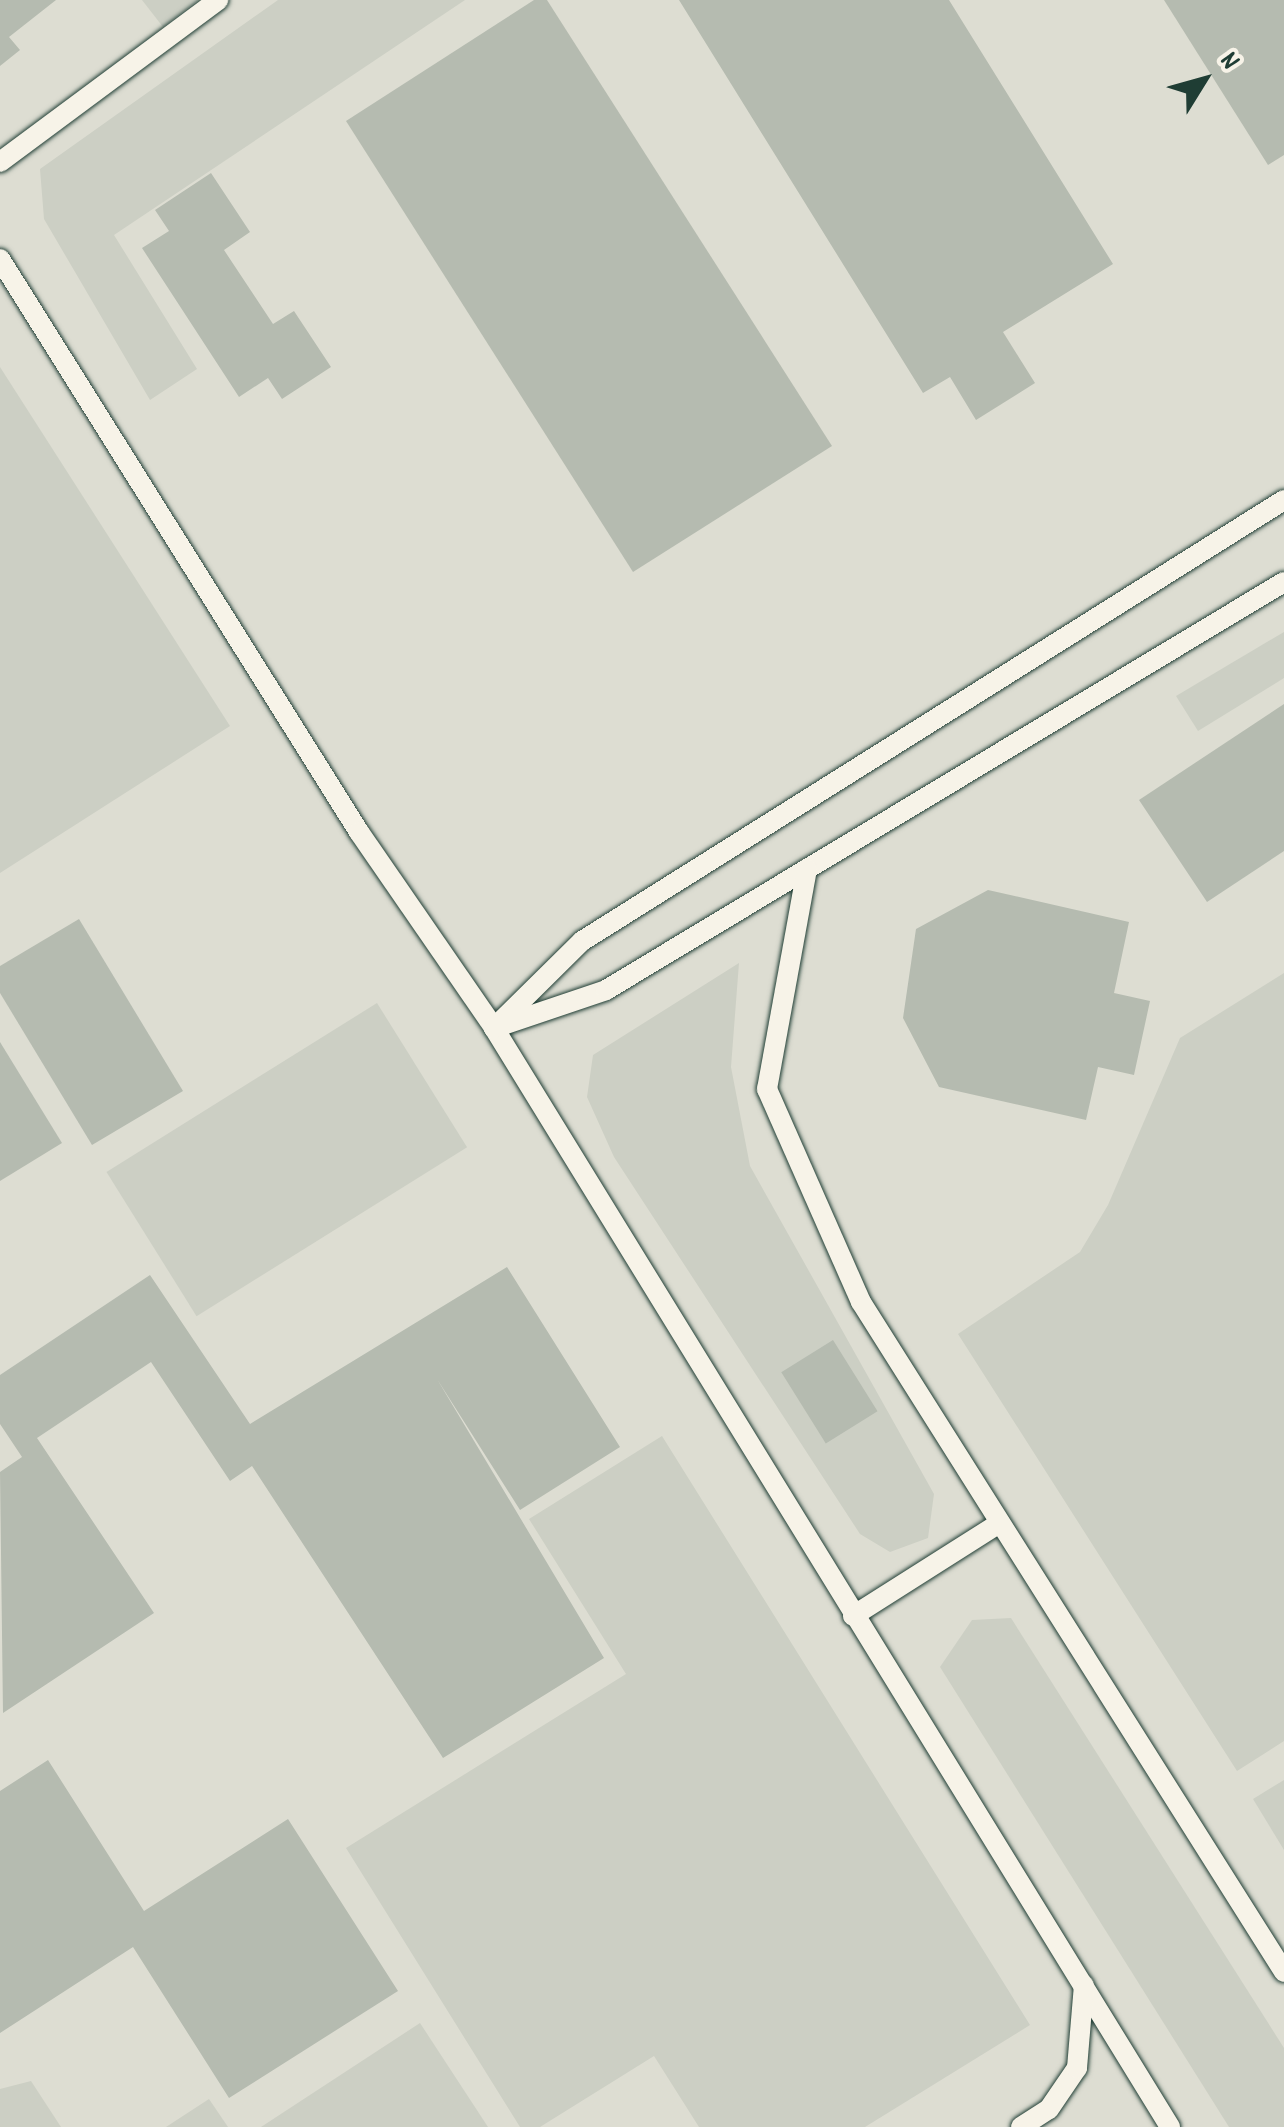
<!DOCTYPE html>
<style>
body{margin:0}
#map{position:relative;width:1284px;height:2127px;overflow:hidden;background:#eeece1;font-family:Dekko,sans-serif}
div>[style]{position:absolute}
.built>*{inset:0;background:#ddddd2;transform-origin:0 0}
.green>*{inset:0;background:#cccfc4;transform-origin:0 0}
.building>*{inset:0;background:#b5bbb0;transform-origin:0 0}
.roads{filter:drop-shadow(0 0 2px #1f3d34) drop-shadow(0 0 2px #1f3d34)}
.lane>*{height:20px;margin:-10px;padding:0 10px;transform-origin:10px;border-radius:10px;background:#f7f3e8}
span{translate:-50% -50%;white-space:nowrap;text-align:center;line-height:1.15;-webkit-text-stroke:10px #f7f3e8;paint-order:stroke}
.north{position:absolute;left:1154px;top:30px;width:100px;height:100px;-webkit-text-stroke:8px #f7f3e8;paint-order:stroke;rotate:53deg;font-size:28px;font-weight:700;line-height:40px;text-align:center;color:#1f3d34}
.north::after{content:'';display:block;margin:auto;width:35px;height:45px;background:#1f3d34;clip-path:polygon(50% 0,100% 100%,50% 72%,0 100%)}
</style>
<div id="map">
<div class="built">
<div style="left:0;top:0;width:1284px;height:2127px"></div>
</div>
<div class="green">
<div style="clip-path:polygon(142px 0,198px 0,163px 27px)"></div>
<div style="clip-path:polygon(278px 0,465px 0,114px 235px,197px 369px,150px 400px,44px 219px,40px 169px)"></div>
<div style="clip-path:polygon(0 367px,230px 726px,0 873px)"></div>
<div style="clip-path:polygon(1284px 632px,1284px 678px,1198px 731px,1176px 696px)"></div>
<div style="clip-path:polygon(739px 963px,731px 1067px,750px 1166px,934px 1494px,928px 1538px,890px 1552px,860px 1534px,614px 1157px,587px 1097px,593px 1055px)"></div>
<div style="clip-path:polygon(1284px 973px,1284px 1741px,1237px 1771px,958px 1334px,1080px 1252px,1108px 1205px,1180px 1038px)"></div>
<div style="left:377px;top:1003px;width:170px;height:319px;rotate:58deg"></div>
<div style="clip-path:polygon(662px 1436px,1030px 2025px,865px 2127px,699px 2127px,654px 2056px,540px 2127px,520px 2127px,346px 1848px,626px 1674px,529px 1519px)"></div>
<div style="clip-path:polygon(1011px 1618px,1284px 2048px,1284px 2127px,1229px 2127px,940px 1667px,972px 1620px)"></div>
<div style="clip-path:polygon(1284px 1780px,1284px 1850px,1253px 1799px)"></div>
<div style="clip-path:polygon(420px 2023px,488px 2127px,261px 2127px)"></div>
<div style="clip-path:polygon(31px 2081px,61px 2127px,0 2127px,0 2089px)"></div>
<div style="clip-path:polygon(209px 2099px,228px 2127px,166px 2127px)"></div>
</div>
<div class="building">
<div style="clip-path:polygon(0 0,56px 0,9px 37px,20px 50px,0 66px)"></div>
<div style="clip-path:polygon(534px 0,547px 0,832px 446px,633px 572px,346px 121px)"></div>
<div style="clip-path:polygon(679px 0,949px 0,1113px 264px,1003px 332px,1035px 383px,976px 420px,950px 377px,923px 393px)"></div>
<div style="clip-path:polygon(1164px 0,1284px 0,1284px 155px,1268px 165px)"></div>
<div style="clip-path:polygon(211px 173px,250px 232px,224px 250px,273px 324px,294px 311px,331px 367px,282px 399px,268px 378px,239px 397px,142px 248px,169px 231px,155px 210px)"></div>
<div style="clip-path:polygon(1284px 704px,1284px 851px,1207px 902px,1139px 800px)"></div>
<div style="clip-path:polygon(988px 890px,1129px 922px,1114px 993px,1150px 1001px,1134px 1075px,1098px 1067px,1086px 1120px,939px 1087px,903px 1018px,916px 929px)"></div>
<div style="clip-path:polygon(79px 919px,183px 1091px,92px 1145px,0 993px,0 966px)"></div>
<div style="clip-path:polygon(0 1042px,62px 1143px,0 1181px)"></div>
<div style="clip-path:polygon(507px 1267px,620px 1447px,520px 1510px,437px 1379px,604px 1658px,443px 1758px,252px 1466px,230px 1481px,151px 1362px,37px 1438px,154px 1613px,3px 1713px,0 1472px,22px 1457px,0 1424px,0 1375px,150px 1275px,250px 1424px)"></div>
<div style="left:833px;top:1340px;width:84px;height:61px;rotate:58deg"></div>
<div style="clip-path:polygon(48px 1760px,144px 1911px,288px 1819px,398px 1991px,229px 2098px,133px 1947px,0 2033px,0 1791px)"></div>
</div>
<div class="roads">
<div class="lane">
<div style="left:0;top:162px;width:272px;rotate:-36.6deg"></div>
<div style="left:0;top:259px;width:676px;rotate:57.93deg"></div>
<div style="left:359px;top:832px;width:238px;rotate:55.4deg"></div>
<div style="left:494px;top:1028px;width:1290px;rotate:58.4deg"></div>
<div style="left:1284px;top:500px;width:829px;rotate:147.86deg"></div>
<div style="left:582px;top:941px;width:124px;rotate:135.3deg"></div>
<div style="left:494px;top:1028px;width:118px;rotate:-18.7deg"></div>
<div style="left:606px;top:990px;width:791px;rotate:-31.04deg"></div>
<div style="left:807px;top:869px;width:224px;rotate:100.3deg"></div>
<div style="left:767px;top:1089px;width:233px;rotate:66.2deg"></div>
<div style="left:861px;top:1302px;width:792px;rotate:57.73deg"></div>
<div style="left:853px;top:1616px;width:172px;rotate:-32.4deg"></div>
<div style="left:1021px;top:2127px;width:33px;rotate:-33deg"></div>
<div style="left:1049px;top:2109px;width:50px;rotate:-55.7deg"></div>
<div style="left:1077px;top:2068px;width:83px;rotate:-85.2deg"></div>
</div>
</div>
<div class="north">N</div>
</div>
